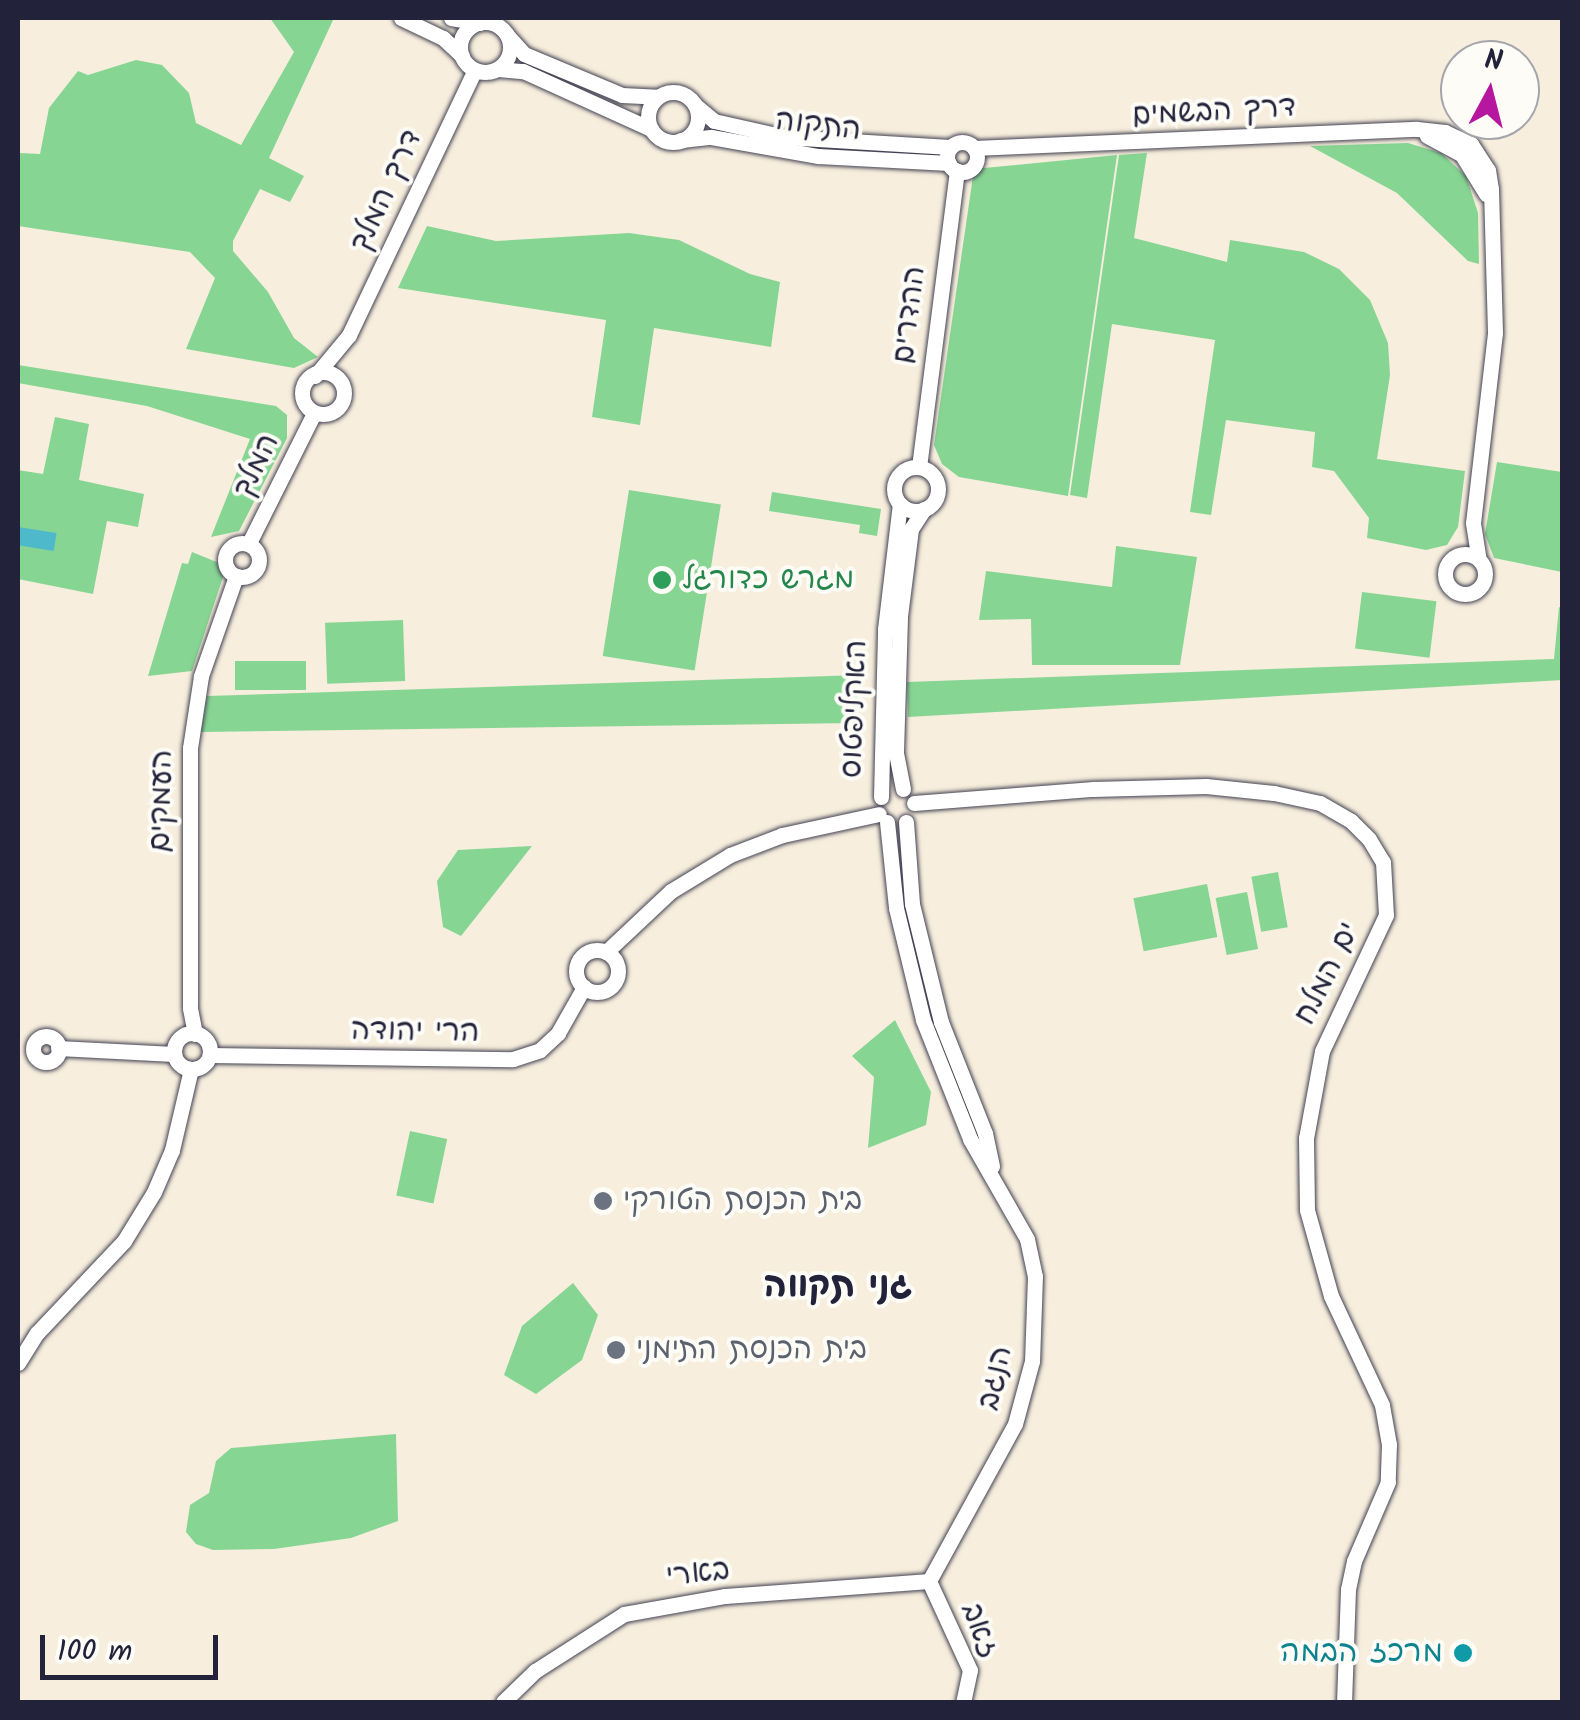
<!DOCTYPE html>
<meta charset="utf-8">
<style>
body{margin:0}
#map{position:relative;width:1580px;height:1720px;overflow:hidden;background:#f7eedd;font-family:Kalam,"Playpen Sans Hebrew",sans-serif}
div>[style]{position:absolute}
.green>*{inset:0;background:#87d593;transform-origin:0 0}
.water>*{inset:0;background:#4eb9ca;transform-origin:0 0}
.roads{filter:drop-shadow(0 0 2px #424153) drop-shadow(0 0 2px #424153)}
.minor>*{height:15px;margin:-7.5px;padding:0 7.5px;transform-origin:7.5px;border-radius:7.5px;background:#fff}
.minor>.ring{margin:-7.5px;padding:0;box-sizing:content-box;background:none;border:15px solid #fff;border-radius:50%}
.dots>*{width:28px;height:28px;translate:-50% -50%;box-sizing:border-box;border:5px solid #fdfcf7;border-radius:50%}
span{translate:-50% -50%;white-space:nowrap;text-align:center;line-height:1.15;-webkit-text-stroke:8px #fdfcf7;paint-order:stroke}
.street-label{font-size:30px;color:#22223b}
.leisure-label{font-size:30px;color:#27864d}
.left{translate:0 -50%;text-align:left}
.worship-label{font-size:30px;color:#5b616d}
.culture-label{font-size:30px;color:#0d838f}
.right{translate:-100% -50%;text-align:right}
.quarter-label{font-size:35px;color:#22223b;font-weight:700}
.frame{position:absolute;inset:0;border:20px solid #22223b;pointer-events:none}
.north{position:absolute;left:1440px;top:40px;width:100px;height:100px;box-sizing:border-box;background:#fdfcf7;border:2px solid #a5a5ac;border-radius:50%;rotate:7deg;font-size:28px;font-weight:700;line-height:40px;text-align:center;color:#22223b}
.north::after{content:'';display:block;margin:auto;width:35px;height:45px;background:#b5179e;clip-path:polygon(50% 0,100% 100%,50% 72%,0 100%)}
.scale{position:absolute;left:40px;top:1635px;width:178px;height:45px;box-sizing:border-box;border:5px solid #22223b;border-top:0;padding-left:12px;font-size:30px;line-height:35px;white-space:nowrap;color:#22223b;-webkit-text-stroke:8px #fdfcf7;paint-order:stroke}
</style>
<div id="map">
<div class="green">
<div style="clip-path:polygon(270px 18px,334px 18px,269px 158px,304px 176px,290px 202px,260px 189px,233px 241px,233px 251px,268px 292px,294px 338px,318px 357px,294px 368px,186px 349px,215px 278px,190px 252px,18px 226px,20px 153px,40px 154px,49px 108px,78px 71px,88px 75px,136px 60px,162px 65px,189px 93px,196px 123px,241px 145px,294px 52px)"></div>
<div style="clip-path:polygon(1408px 143px,1441px 153px,1466px 176px,1478px 213px,1479px 264px,1468px 261px,1397px 193px,1310px 146px)"></div>
<div style="clip-path:polygon(1147px 153px,1134px 238px,1227px 262px,1230px 240px,1304px 252px,1339px 269px,1370px 300px,1388px 343px,1390px 375px,1377px 459px,1465px 471px,1458px 527px,1447px 545px,1426px 550px,1367px 538px,1369px 518px,1334px 471px,1312px 467px,1315px 432px,1226px 420px,1211px 515px,1190px 512px,1215px 340px,1112px 324px,1087px 498px,1070px 495px,1119px 155px)"></div>
<div style="clip-path:polygon(1117px 155px,1068px 496px,959px 477px,942px 464px,934px 445px,974px 169px)"></div>
<div style="clip-path:polygon(427px 226px,496px 241px,629px 233px,679px 240px,750px 274px,780px 282px,771px 347px,654px 328px,640px 425px,592px 417px,606px 320px,398px 288px)"></div>
<div style="clip-path:polygon(18px 365px,276px 406px,287px 415px,287px 438px,239px 531px,211px 537px,250px 439px,147px 406px,18px 383px)"></div>
<div style="clip-path:polygon(55px 417px,89px 424px,79px 480px,144px 494px,138px 527px,107px 521px,93px 594px,18px 579px,18px 470px,43px 474px)"></div>
<div style="clip-path:polygon(1497px 462px,1562px 472px,1562px 572px,1494px 558px,1485px 534px)"></div>
<div style="left:629px;top:490px;width:93px;height:168px;rotate:9deg"></div>
<div style="clip-path:polygon(772px 492px,881px 509px,877px 536px,859px 533px,860px 525px,769px 511px)"></div>
<div style="clip-path:polygon(1116px 546px,1197px 557px,1180px 665px,1032px 665px,1031px 619px,979px 620px,986px 571px,1112px 587px)"></div>
<div style="clip-path:polygon(192px 552px,219px 563px,223px 577px,192px 671px,148px 676px,182px 563px,188px 564px)"></div>
<div style="left:1362px;top:592px;width:75px;height:57px;rotate:7deg"></div>
<div style="clip-path:polygon(1559px 607px,1562px 608px,1562px 680px,908px 717px,907px 682px,1554px 659px)"></div>
<div style="left:403px;top:620px;width:61px;height:78px;rotate:88deg"></div>
<div style="left:306px;top:661px;width:29px;height:71px;rotate:90deg"></div>
<div style="clip-path:polygon(860px 675px,856px 723px,201px 732px,207px 696px)"></div>
<div style="clip-path:polygon(532px 846px,461px 936px,443px 927px,437px 881px,458px 850px)"></div>
<div style="left:1278px;top:872px;width:56px;height:27px;rotate:80deg"></div>
<div style="left:1207px;top:884px;width:54px;height:75px;rotate:79deg"></div>
<div style="left:1247px;top:892px;width:58px;height:32px;rotate:79deg"></div>
<div style="clip-path:polygon(895px 1020px,931px 1092px,926px 1125px,868px 1148px,874px 1077px,852px 1056px)"></div>
<div style="left:410px;top:1131px;width:38px;height:66px;rotate:12deg"></div>
<div style="clip-path:polygon(573px 1283px,598px 1315px,582px 1360px,536px 1394px,504px 1375px,522px 1326px)"></div>
<div style="clip-path:polygon(396px 1434px,398px 1521px,351px 1538px,274px 1549px,213px 1550px,196px 1544px,186px 1532px,190px 1505px,209px 1493px,216px 1461px,231px 1448px)"></div>
</div>
<div class="water">
<div style="left:18px;top:527px;width:39px;height:18px;rotate:9deg"></div>
</div>
<div class="roads">
<div class="minor">
<div style="left:401px;top:18px;width:47px;rotate:25.5deg"></div>
<div style="left:443px;top:38px;width:26px;rotate:43deg"></div>
<div style="left:451px;top:18px;width:29px;rotate:10deg"></div>
<div class="ring" style="left:460px;top:22px;width:35px;height:35px"></div>
<div style="left:507px;top:35px;width:25px;rotate:48deg"></div>
<div style="left:524px;top:54px;width:106px;rotate:22.7deg"></div>
<div style="left:622px;top:95px;width:35px;rotate:3deg"></div>
<div style="left:498px;top:69px;width:25px;rotate:5deg"></div>
<div style="left:523px;top:71px;width:141px;rotate:24.4deg"></div>
<div class="ring" style="left:648px;top:92px;width:35px;height:35px"></div>
<div style="left:695px;top:105px;width:25px;rotate:40deg"></div>
<div style="left:714px;top:121px;width:73px;rotate:12.7deg"></div>
<div style="left:785px;top:137px;width:165px;rotate:3.5deg"></div>
<div style="left:1427px;top:136px;width:40px;rotate:28deg"></div>
<div style="left:1462px;top:155px;width:46px;rotate:58.4deg"></div>
<div style="left:681px;top:140px;width:30px;rotate:-6deg"></div>
<div style="left:711px;top:137px;width:109px;rotate:10.1deg"></div>
<div style="left:818px;top:156px;width:131px;rotate:3.1deg"></div>
<div class="ring" style="left:947px;top:142px;width:15px;height:15px"></div>
<div style="left:974px;top:148px;width:443px;rotate:-2.5deg"></div>
<div style="left:1417px;top:129px;width:28px;rotate:6deg"></div>
<div style="left:1445px;top:132px;width:29px;rotate:25deg"></div>
<div style="left:1471px;top:144px;width:31px;rotate:57deg"></div>
<div style="left:1488px;top:170px;width:19px;rotate:81deg"></div>
<div style="left:1491px;top:189px;width:144px;rotate:88.4deg"></div>
<div style="left:1495px;top:333px;width:191px;rotate:96.6deg"></div>
<div style="left:1473px;top:523px;width:36px;rotate:81deg"></div>
<div class="ring" style="left:302px;top:372px;width:27px;height:27px"></div>
<div style="left:315px;top:376px;width:53px;rotate:-50.3deg"></div>
<div style="left:349px;top:335px;width:293px;rotate:-64.6deg"></div>
<div class="ring" style="left:894px;top:467px;width:29px;height:29px"></div>
<div style="left:919px;top:467px;width:299px;rotate:-82.7deg"></div>
<div class="ring" style="left:225px;top:543px;width:19px;height:19px"></div>
<div style="left:249px;top:543px;width:145px;rotate:-63.4deg"></div>
<div class="ring" style="left:1445px;top:554px;width:25px;height:25px"></div>
<div style="left:903px;top:789px;width:38px;rotate:-101deg"></div>
<div style="left:896px;top:752px;width:136px;rotate:-88.3deg"></div>
<div style="left:900px;top:616px;width:88px;rotate:-82.8deg"></div>
<div style="left:911px;top:529px;width:24px;rotate:-57deg"></div>
<div style="left:881px;top:797px;width:168px;rotate:-88.6deg"></div>
<div style="left:885px;top:629px;width:126px;rotate:-83.2deg"></div>
<div style="left:914px;top:803px;width:180px;rotate:-4.5deg"></div>
<div style="left:1093px;top:789px;width:113px;rotate:-1.5deg"></div>
<div style="left:1206px;top:786px;width:68px;rotate:5.9deg"></div>
<div style="left:1274px;top:793px;width:47px;rotate:12.3deg"></div>
<div style="left:1320px;top:803px;width:36px;rotate:30deg"></div>
<div style="left:1351px;top:821px;width:25px;rotate:45deg"></div>
<div style="left:1369px;top:839px;width:27px;rotate:59deg"></div>
<div style="left:1383px;top:862px;width:53px;rotate:86.8deg"></div>
<div style="left:1386px;top:915px;width:150px;rotate:115.2deg"></div>
<div style="left:1322px;top:1051px;width:88px;rotate:100.4deg"></div>
<div style="left:1306px;top:1138px;width:72px;rotate:89.2deg"></div>
<div style="left:1307px;top:1210px;width:89px;rotate:74.4deg"></div>
<div style="left:1331px;top:1296px;width:120px;rotate:64.9deg"></div>
<div style="left:1382px;top:1405px;width:40px;rotate:80deg"></div>
<div style="left:1389px;top:1444px;width:38px;rotate:92deg"></div>
<div style="left:1388px;top:1482px;width:86px;rotate:113.3deg"></div>
<div style="left:1354px;top:1561px;width:29px;rotate:102deg"></div>
<div style="left:1348px;top:1589px;width:113px;rotate:92deg"></div>
<div style="left:887px;top:822px;width:86px;rotate:84deg"></div>
<div style="left:896px;top:908px;width:115px;rotate:76.4deg"></div>
<div style="left:923px;top:1020px;width:128px;rotate:68.4deg"></div>
<div style="left:970px;top:1139px;width:115px;rotate:60.3deg"></div>
<div style="left:1027px;top:1239px;width:38px;rotate:78deg"></div>
<div style="left:1035px;top:1276px;width:85px;rotate:92deg"></div>
<div style="left:1032px;top:1361px;width:65px;rotate:105.1deg"></div>
<div style="left:1015px;top:1424px;width:179px;rotate:118.7deg"></div>
<div style="left:906px;top:822px;width:82px;rotate:85.8deg"></div>
<div style="left:912px;top:904px;width:122px;rotate:76.2deg"></div>
<div style="left:941px;top:1022px;width:119px;rotate:68.4deg"></div>
<div style="left:985px;top:1133px;width:34px;rotate:78deg"></div>
<div class="ring" style="left:576px;top:950px;width:27px;height:27px"></div>
<div style="left:606px;top:952px;width:89px;rotate:-43.2deg"></div>
<div style="left:671px;top:891px;width:69px;rotate:-31.4deg"></div>
<div style="left:730px;top:855px;width:56px;rotate:-21deg"></div>
<div style="left:782px;top:835px;width:99px;rotate:-12.2deg"></div>
<div class="ring" style="left:174px;top:1033px;width:21px;height:21px"></div>
<div style="left:195px;top:1034px;width:26px;rotate:-101deg"></div>
<div style="left:190px;top:1008px;width:260px;rotate:-90deg"></div>
<div style="left:190px;top:748px;width:73px;rotate:-81.3deg"></div>
<div style="left:201px;top:676px;width:106px;rotate:-70.7deg"></div>
<div class="ring" style="left:33px;top:1036px;width:11px;height:11px"></div>
<div style="left:58px;top:1048px;width:116px;rotate:3deg"></div>
<div style="left:210px;top:1055px;width:303px;rotate:0.8deg"></div>
<div style="left:513px;top:1059px;width:28px;rotate:-18deg"></div>
<div style="left:540px;top:1050px;width:25px;rotate:-43deg"></div>
<div style="left:558px;top:1033px;width:53px;rotate:-60.5deg"></div>
<div style="left:18px;top:1363px;width:36px;rotate:-58deg"></div>
<div style="left:37px;top:1333px;width:127px;rotate:-46.6deg"></div>
<div style="left:124px;top:1241px;width:57px;rotate:-58.5deg"></div>
<div style="left:154px;top:1192px;width:46px;rotate:-66.8deg"></div>
<div style="left:172px;top:1150px;width:83px;rotate:-76.8deg"></div>
<div style="left:929px;top:1581px;width:98px;rotate:65.3deg"></div>
<div style="left:970px;top:1670px;width:33px;rotate:102deg"></div>
<div style="left:503px;top:1702px;width:45px;rotate:-44.1deg"></div>
<div style="left:535px;top:1671px;width:106px;rotate:-32.6deg"></div>
<div style="left:624px;top:1614px;width:103px;rotate:-10.1deg"></div>
<div style="left:725px;top:1596px;width:205px;rotate:-4.2deg"></div>
</div>
</div>
<div class="dots">
<div style="left:662px;top:580px;background:#2e9e5b"></div>
<div style="left:603px;top:1201px;background:#6b7280"></div>
<div style="left:616px;top:1350px;background:#6b7280"></div>
<div style="left:1463px;top:1653px;background:#0f9aa8"></div>
</div>
<div class="street-label">
<span style="left:1214px;top:112px;rotate:-3deg">דרך הבשמים</span>
<span style="left:818px;top:126px;rotate:7deg">התקוה</span>
<span style="left:387px;top:191px;rotate:-65deg">דרך המלך</span>
<span style="left:910px;top:315px;rotate:-83deg">ההדרים</span>
<span style="left:257px;top:466px;rotate:-64deg">המלך</span>
<span style="left:855px;top:709px;rotate:-88deg">האקליפטוס</span>
<span style="left:162px;top:801px;rotate:-89deg">העמקים</span>
<span style="left:1328px;top:974px;rotate:-64deg">ים המלח</span>
<span style="left:415px;top:1032px;rotate:1deg">הרי יהודה</span>
<span style="left:996px;top:1378px;rotate:-77deg">הנגב</span>
<span style="left:698px;top:1574px;rotate:-7deg">בארי</span>
<span style="left:979px;top:1631px;rotate:70deg">זאב</span>
</div>
<div class="leisure-label">
<span class="left" style="left:682px;top:580px">מגרש כדורגל</span>
</div>
<div class="worship-label">
<span class="left" style="left:623px;top:1201px">בית הכנסת הטורקי</span>
<span class="left" style="left:636px;top:1350px">בית הכנסת התימני</span>
</div>
<div class="culture-label">
<span class="right" style="left:1443px;top:1653px">מרכז הבמה</span>
</div>
<div class="quarter-label">
<span style="left:838px;top:1287px">גני תקווה</span>
</div>
<div class="frame"></div>
<div class="north">N</div>
<div class="scale">100 m</div>
</div>
